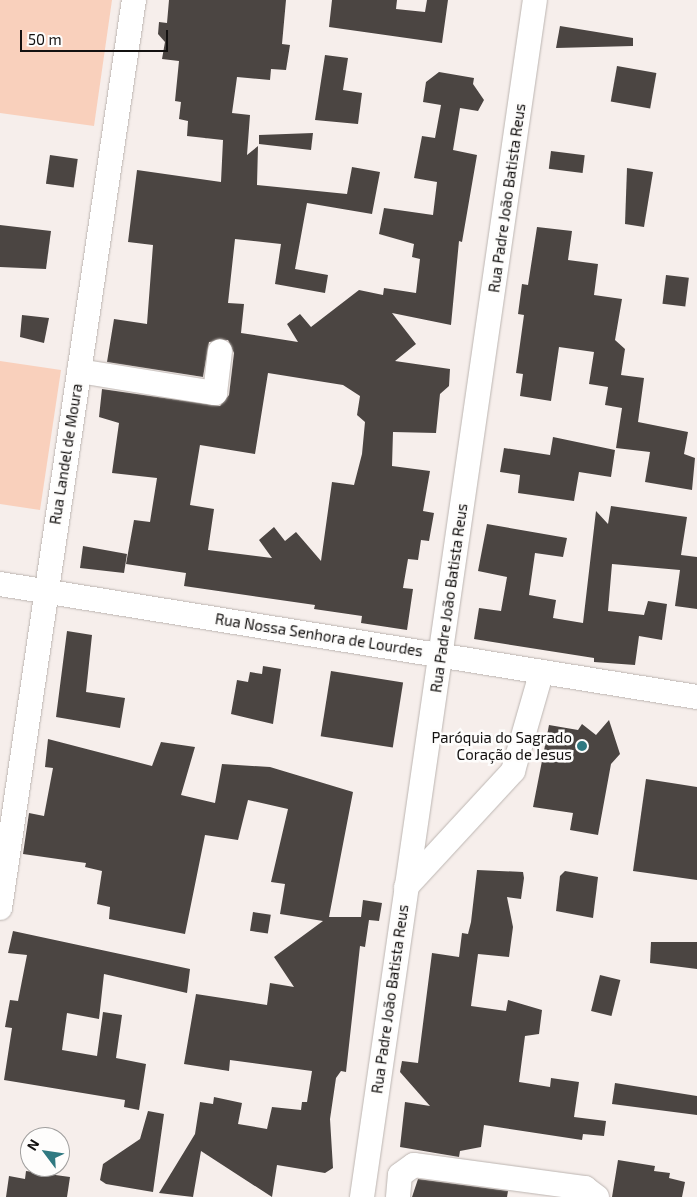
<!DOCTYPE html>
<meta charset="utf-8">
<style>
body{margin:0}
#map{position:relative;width:697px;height:1197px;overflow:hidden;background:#f6eeeb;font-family:"Exo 2",sans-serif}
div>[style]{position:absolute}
.green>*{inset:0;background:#f9d0bc}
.building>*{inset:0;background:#4b4542;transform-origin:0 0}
.roads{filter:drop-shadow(0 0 1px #bcb5b1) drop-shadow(0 0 1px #bcb5b1)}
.minor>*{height:24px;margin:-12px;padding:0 12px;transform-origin:12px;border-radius:12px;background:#fff}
.dots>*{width:14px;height:14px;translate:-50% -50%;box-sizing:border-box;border:2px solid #fefdfc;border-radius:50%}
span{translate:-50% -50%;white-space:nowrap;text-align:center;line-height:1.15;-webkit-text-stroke:5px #fefdfc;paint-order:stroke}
.street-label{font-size:15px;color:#131110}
.poi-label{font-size:15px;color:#131110}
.right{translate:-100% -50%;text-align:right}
.north{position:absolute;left:20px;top:1127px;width:50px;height:50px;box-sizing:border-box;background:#fefdfc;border:1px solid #a09f9e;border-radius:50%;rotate:301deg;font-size:14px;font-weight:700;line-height:20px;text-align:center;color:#131110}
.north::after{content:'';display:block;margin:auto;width:18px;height:22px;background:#307981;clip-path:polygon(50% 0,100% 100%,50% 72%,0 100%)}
.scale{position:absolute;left:20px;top:30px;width:148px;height:22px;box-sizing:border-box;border:2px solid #131110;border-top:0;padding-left:6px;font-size:15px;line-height:18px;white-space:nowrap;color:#131110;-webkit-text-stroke:4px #fefdfc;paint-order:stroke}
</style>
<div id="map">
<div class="green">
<div style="clip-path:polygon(0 0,112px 0,94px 126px,0 113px)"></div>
<div style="clip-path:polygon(0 361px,61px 370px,40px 510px,0 504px)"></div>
</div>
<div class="building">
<div style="clip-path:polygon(evenodd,169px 0,286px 0,282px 44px,290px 45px,286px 70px,271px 69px,270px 80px,237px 77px,232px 113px,250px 115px,247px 155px,258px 146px,257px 185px,347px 194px,352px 167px,380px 172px,372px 214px,307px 203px,295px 269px,328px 275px,325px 293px,275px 284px,281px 244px,235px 239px,228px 303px,244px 304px,241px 333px,298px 342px,287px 324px,300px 314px,311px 327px,359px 290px,383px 295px,384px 288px,416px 293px,420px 259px,412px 257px,414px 244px,379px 234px,384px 208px,433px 215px,437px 182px,414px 178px,422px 136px,435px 138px,441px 105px,423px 102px,426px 82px,439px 72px,474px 78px,473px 84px,484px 100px,478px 111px,460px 108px,453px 150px,477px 155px,462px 242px,459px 241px,451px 325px,392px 313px,416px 344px,395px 361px,450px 369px,449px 386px,440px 394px,436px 433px,393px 432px,392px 466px,430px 471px,423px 511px,434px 513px,429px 541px,421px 540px,418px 560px,408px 559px,403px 588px,413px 589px,407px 630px,361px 623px,362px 616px,314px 609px,315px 605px,184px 586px,186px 573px,126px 564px,134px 520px,150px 522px,157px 478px,112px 473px,119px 423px,99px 417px,102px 389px,220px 406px,229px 395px,234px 353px,228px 340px,209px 342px,203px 377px,107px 362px,114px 319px,147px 324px,153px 245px,128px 242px,137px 170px,221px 182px,223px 140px,187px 136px,188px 121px,179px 119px,181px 102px,175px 101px,179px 61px,162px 59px,165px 42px,158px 34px,159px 22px,167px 23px,169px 0,268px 373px,343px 385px,360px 396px,357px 415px,365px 422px,362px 454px,354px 485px,332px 482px,321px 561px,296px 532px,285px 541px,274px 527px,259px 540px,272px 558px,208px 550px,214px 509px,190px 505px,200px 445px,255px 454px,268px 373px)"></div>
<div style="clip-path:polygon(332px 0,397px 0,396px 9px,425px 12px,427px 0,448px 0,442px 43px,329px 27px)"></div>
<div style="clip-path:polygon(560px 26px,633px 38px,633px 46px,556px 48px)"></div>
<div style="clip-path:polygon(325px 55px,348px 58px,343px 90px,362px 93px,358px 124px,315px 120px)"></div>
<div style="left:617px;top:66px;width:40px;height:36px;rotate:10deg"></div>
<div style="clip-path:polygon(313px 133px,311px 150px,259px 144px,259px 135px)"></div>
<div style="left:551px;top:151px;width:34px;height:18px;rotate:7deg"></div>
<div style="left:50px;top:155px;width:28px;height:29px;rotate:8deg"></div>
<div style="clip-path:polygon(627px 168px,653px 172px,644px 227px,625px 224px)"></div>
<div style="clip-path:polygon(0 225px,51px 231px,46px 269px,0 267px)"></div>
<div style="clip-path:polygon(537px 227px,572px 231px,568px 260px,598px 264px,594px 295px,622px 299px,615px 340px,625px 349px,621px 375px,644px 378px,638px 422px,688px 432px,684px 454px,695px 458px,692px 490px,645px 482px,650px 452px,616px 448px,622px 408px,605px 405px,608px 387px,589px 384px,594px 352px,559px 347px,551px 401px,520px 396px,523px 374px,516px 373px,524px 315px,518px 314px,522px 284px,528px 285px)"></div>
<div style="left:666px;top:275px;width:23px;height:29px;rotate:7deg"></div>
<div style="clip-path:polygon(22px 315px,49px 318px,44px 343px,20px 337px)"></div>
<div style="clip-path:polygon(553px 437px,615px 450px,611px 477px,579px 472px,574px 501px,518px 493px,520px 475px,500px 472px,504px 448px,550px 455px)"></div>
<div style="clip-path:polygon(611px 506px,687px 517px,681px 555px,697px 557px,697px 609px,675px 606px,680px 570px,612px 564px,608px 611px,644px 615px,648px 601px,667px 604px,662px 640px,639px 636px,635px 665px,594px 662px,594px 658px,474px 639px,479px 608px,501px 611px,507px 577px,478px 571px,487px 524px,567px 538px,563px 557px,535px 553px,529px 595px,556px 600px,553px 618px,583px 623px,596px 511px,608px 524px)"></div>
<div style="clip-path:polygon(83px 546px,127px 554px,124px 573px,80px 568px)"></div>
<div style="clip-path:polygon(67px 631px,92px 635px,86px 692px,125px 698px,120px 728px,56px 717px)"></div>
<div style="clip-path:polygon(263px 666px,281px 669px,273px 724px,231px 714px,237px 680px,248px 682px,250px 672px,262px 674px)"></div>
<div style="left:331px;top:671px;width:73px;height:66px;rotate:9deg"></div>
<div style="clip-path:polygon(609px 720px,620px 754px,611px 764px,598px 835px,570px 830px,573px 813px,533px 807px,549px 725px,578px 730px,582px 724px,596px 735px)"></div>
<div style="clip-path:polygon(48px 739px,152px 766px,161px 742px,195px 747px,181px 795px,215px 803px,222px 764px,270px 767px,353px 792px,329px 917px,361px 917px,363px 900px,382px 903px,379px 921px,369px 920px,365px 947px,360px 946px,346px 1072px,341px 1071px,336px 1078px,330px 1119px,333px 1168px,325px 1173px,277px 1165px,272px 1197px,201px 1151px,193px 1197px,159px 1193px,195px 1134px,200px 1102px,213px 1104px,214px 1097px,242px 1103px,238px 1124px,267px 1129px,272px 1107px,301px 1110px,302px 1102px,307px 1102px,312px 1071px,230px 1060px,229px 1071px,184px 1064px,196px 994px,267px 1005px,270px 983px,294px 987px,274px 957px,323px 921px,280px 914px,285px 884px,271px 882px,288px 809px,248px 800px,238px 840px,205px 835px,185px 934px,109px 919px,110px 907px,97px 904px,102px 871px,85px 867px,86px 863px,23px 854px,29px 813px,44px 816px,53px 768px,45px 767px)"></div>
<div style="clip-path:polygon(646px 779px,697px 787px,697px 880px,633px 871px)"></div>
<div style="clip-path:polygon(477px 870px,523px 872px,524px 878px,521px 899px,507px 897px,513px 927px,509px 957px,478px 954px,471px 1006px,506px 1011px,508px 1000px,542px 1010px,539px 1034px,525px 1036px,519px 1082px,550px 1087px,551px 1078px,579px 1082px,574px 1117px,606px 1121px,604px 1136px,583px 1134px,582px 1140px,484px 1125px,481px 1147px,460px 1151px,459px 1157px,400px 1147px,405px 1102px,430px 1106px,400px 1072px,402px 1061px,418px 1063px,432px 953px,459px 957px,462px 933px,468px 934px,471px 922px)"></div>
<div style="clip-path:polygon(565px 871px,598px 877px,593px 918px,556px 911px,560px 876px)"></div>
<div style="left:253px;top:912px;width:18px;height:19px;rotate:9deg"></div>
<div style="clip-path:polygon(13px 931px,190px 969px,187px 993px,104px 974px,99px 1019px,67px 1013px,62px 1050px,97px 1056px,103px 1012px,122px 1015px,116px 1058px,146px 1064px,139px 1110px,124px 1107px,125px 1100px,4px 1080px,12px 1028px,5px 1027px,10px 1000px,18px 1001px,27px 955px,8px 953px)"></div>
<div style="clip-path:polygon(651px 942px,697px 942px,697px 969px,650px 963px)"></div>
<div style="left:600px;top:975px;width:21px;height:37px;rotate:14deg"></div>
<div style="clip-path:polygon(615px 1083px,697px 1096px,697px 1115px,612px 1104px)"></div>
<div style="clip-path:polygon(148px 1111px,164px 1114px,153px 1192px,106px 1184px,100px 1180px,103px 1164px,140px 1139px)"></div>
<div style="clip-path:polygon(618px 1160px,655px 1166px,654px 1171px,670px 1173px,669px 1178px,685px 1182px,682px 1197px,612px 1197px)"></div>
<div style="clip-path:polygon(26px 1171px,70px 1177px,67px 1197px,6px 1197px,9px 1176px,25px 1179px)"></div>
<div style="clip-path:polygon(418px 1179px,508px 1191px,507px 1197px,412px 1197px)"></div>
</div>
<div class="roads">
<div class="minor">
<div style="left:79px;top:371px;width:138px;rotate:9.2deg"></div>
<div style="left:215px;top:393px;width:42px;rotate:-83.2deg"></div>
<div style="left:0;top:584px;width:706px;rotate:9.21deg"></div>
<div style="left:406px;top:887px;width:158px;rotate:-47.3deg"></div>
<div style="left:513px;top:771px;width:101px;rotate:-73.9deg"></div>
<div style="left:0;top:908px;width:918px;rotate:-81.61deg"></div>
<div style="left:362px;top:1197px;width:1209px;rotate:-81.78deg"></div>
<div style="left:398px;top:1197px;width:22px;rotate:-85deg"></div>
<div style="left:400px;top:1175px;width:17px;rotate:-36deg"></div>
<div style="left:414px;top:1165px;width:173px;rotate:7.7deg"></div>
<div style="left:585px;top:1188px;width:15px;rotate:37deg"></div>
</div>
</div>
<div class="dots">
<div style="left:582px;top:746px;background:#307981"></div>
</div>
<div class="street-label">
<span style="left:507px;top:198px;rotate:-82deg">Rua Padre João Batista Reus</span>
<span style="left:66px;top:454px;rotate:-81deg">Rua Landel de Moura</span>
<span style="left:449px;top:598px;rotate:-82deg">Rua Padre João Batista Reus</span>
<span style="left:319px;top:635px;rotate:9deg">Rua Nossa Senhora de Lourdes</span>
<span style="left:390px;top:999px;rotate:-82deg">Rua Padre João Batista Reus</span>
</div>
<div class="poi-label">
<span class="right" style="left:572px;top:746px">Paróquia do Sagrado<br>Coração de Jesus</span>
</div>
<div class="north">N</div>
<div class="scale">50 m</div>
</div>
